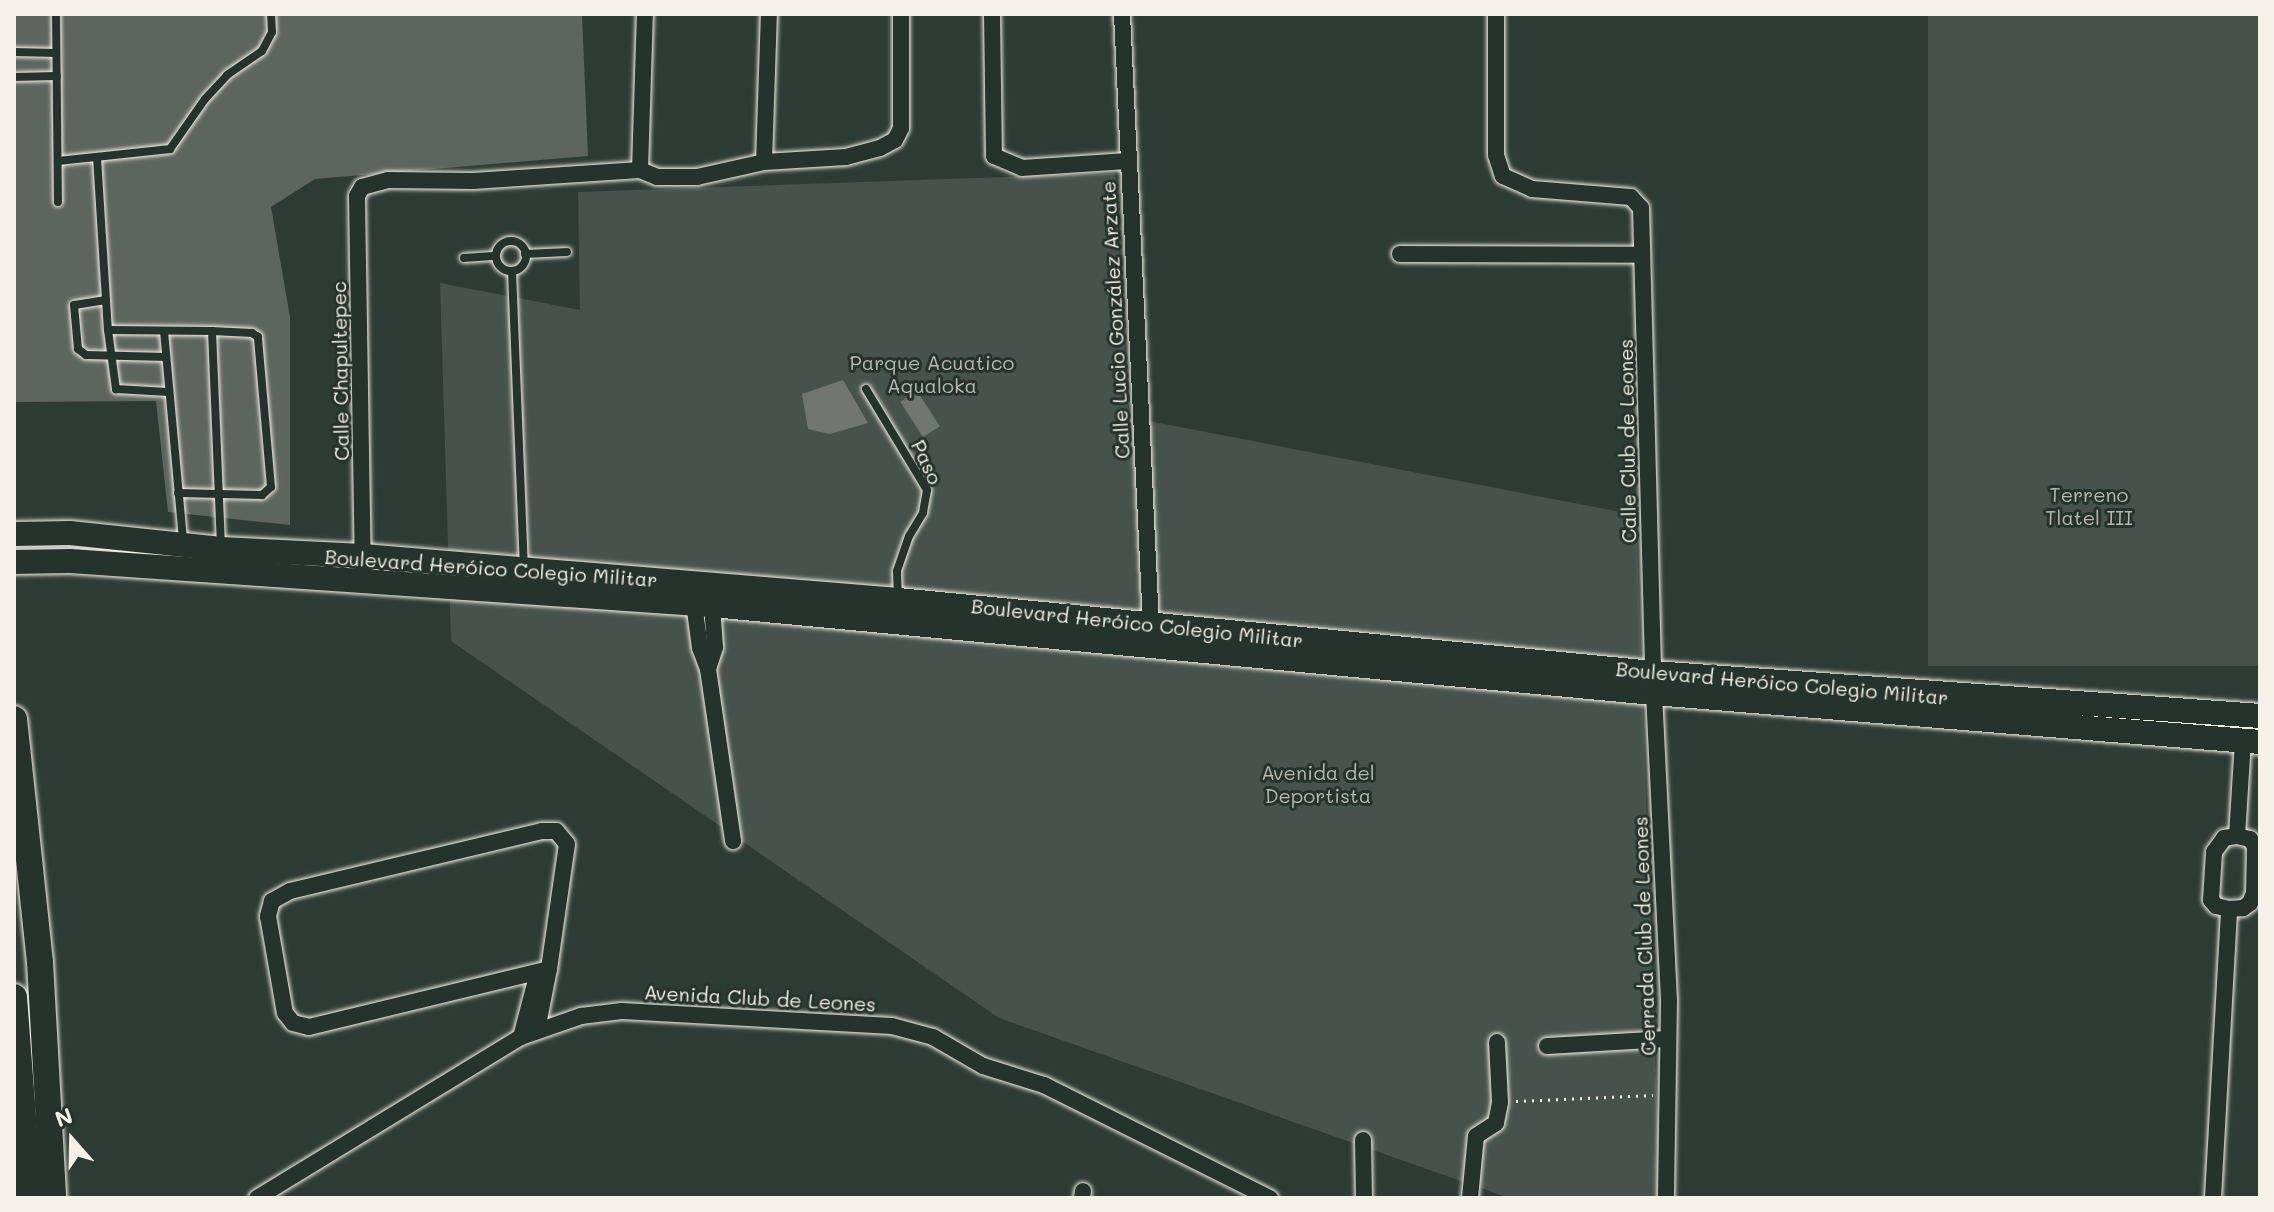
<!DOCTYPE html>
<meta charset="utf-8">
<style>
body{margin:0}
#map{position:relative;width:2274px;height:1212px;overflow:hidden;background:#2e3b34;font-family:Mali,sans-serif}
div>[style]{position:absolute}
.green>*{inset:0;background:#48524c;transform-origin:0 0}
.water>*{inset:0;background:#6f7770;transform-origin:0 0}
.building>*{inset:0;background:#5c655e}
.path>*{height:3px;margin-top:-1.5px;transform-origin:0;background:repeating-linear-gradient(90deg,#f4f1e8 0 2px,transparent 0 8px)}
.roads{filter:drop-shadow(0 0 2px #f4f1e8) drop-shadow(0 0 2px #f4f1e8)}
.service>*{height:8px;margin:-4px;padding:0 4px;transform-origin:4px;border-radius:4px;background:#26332d}
.service>.ring{margin:-4px;padding:0;box-sizing:content-box;background:none;border:8px solid #26332d;border-radius:50%}
.minor>*{height:16px;margin:-8px;padding:0 8px;transform-origin:8px;border-radius:8px;background:#26332d}
.secondary>*{height:24px;margin:-12px;padding:0 12px;transform-origin:12px;border-radius:12px;background:#26332d}
.primary>*{height:26px;margin:-13px;padding:0 13px;transform-origin:13px;border-radius:13px;background:#26332d}
span{translate:-50% -50%;white-space:nowrap;text-align:center;line-height:1.15;-webkit-text-stroke:6px #26332d;paint-order:stroke}
.street-label{font-size:20px;color:#f4f1e8}
.park-label{font-size:20px;color:#b8b9b1}
.frame{position:absolute;inset:0;border:16px solid #f4f1e8;pointer-events:none}
.north{position:absolute;left:32px;top:1100px;width:80px;height:80px;-webkit-text-stroke:6px #26332d;paint-order:stroke;rotate:340deg;font-size:22px;font-weight:700;line-height:32px;text-align:center;color:#f4f1e8}
.north::after{content:'';display:block;margin:auto;width:28px;height:36px;background:#f4f1e8;clip-path:polygon(50% 0,100% 100%,50% 72%,0 100%)}
</style>
<div id="map">
<div class="green">
<div style="left:1928px;top:14px;width:332px;height:652px"></div>
<div style="clip-path:polygon(1115px 173px,1128px 417px,1636px 515px,1660px 1198px,1509px 1198px,999px 1018px,451px 641px,440px 283px,580px 310px,578px 192px)"></div>
</div>
<div class="water">
<div style="clip-path:polygon(843px 380px,868px 423px,830px 434px,808px 429px,802px 394px)"></div>
<div style="left:917px;top:391px;width:42px;height:20px;rotate:57deg"></div>
</div>
<div class="building">
<div style="clip-path:polygon(14px 14px,582px 14px,588px 156px,315px 179px,271px 207px,290px 317px,290px 525px,168px 512px,156px 401px,14px 402px)"></div>
</div>
<div class="path">
<div style="left:1516px;top:1101px;width:137px;rotate:-2.5deg"></div>
</div>
<div class="roads">
<div class="service">
<div style="left:56px;top:14px;width:188px;rotate:89.4deg"></div>
<div style="left:14px;top:52px;width:42px;rotate:1.4deg"></div>
<div style="left:14px;top:77px;width:43px;rotate:-1.3deg"></div>
<div style="left:97px;top:157px;width:173px;rotate:86.4deg"></div>
<div style="left:108px;top:330px;width:104px;rotate:0.6deg"></div>
<div style="left:212px;top:331px;width:214px;rotate:87.6deg"></div>
<div style="left:58px;top:161px;width:113px;rotate:-6.1deg"></div>
<div style="left:170px;top:149px;width:61px;rotate:-55deg"></div>
<div style="left:205px;top:99px;width:33px;rotate:-47deg"></div>
<div style="left:227px;top:75px;width:42px;rotate:-34.4deg"></div>
<div style="left:262px;top:51px;width:21px;rotate:-62deg"></div>
<div style="left:272px;top:32px;width:18px;rotate:-93deg"></div>
<div class="ring" style="left:496px;top:241px;width:22px;height:22px"></div>
<div style="left:525px;top:254px;width:42px;rotate:-2.7deg"></div>
<div style="left:464px;top:258px;width:32px;rotate:-4deg"></div>
<div style="left:512px;top:271px;width:295px;rotate:87.7deg"></div>
<div style="left:106px;top:300px;width:32px;rotate:171deg"></div>
<div style="left:74px;top:305px;width:44px;rotate:84.8deg"></div>
<div style="left:78px;top:349px;width:10px;rotate:37deg"></div>
<div style="left:86px;top:355px;width:80px;rotate:1.4deg"></div>
<div style="left:108px;top:330px;width:60px;rotate:82.3deg"></div>
<div style="left:116px;top:389px;width:52px;rotate:3.3deg"></div>
<div style="left:164px;top:331px;width:210px;rotate:84.8deg"></div>
<div style="left:866px;top:389px;width:118px;rotate:58.9deg"></div>
<div style="left:927px;top:490px;width:23px;rotate:100deg"></div>
<div style="left:923px;top:513px;width:27px;rotate:121deg"></div>
<div style="left:909px;top:536px;width:37px;rotate:109deg"></div>
<div style="left:897px;top:571px;width:24px;rotate:88deg"></div>
<div style="left:178px;top:493px;width:84px;rotate:1.4deg"></div>
<div style="left:262px;top:495px;width:12px;rotate:-42deg"></div>
<div style="left:271px;top:487px;width:151px;rotate:-95deg"></div>
<div style="left:258px;top:337px;width:7px;rotate:-146deg"></div>
<div style="left:252px;top:333px;width:40px;rotate:-177.1deg"></div>
</div>
<div class="minor">
<div style="left:992px;top:14px;width:142px;rotate:89.2deg"></div>
<div style="left:994px;top:156px;width:30px;rotate:23deg"></div>
<div style="left:1022px;top:168px;width:105px;rotate:-3.8deg"></div>
<div style="left:1122px;top:14px;width:611px;rotate:87.28deg"></div>
<div style="left:1496px;top:14px;width:141px;rotate:90deg"></div>
<div style="left:1496px;top:155px;width:22px;rotate:72deg"></div>
<div style="left:1503px;top:176px;width:32px;rotate:24deg"></div>
<div style="left:1532px;top:189px;width:99px;rotate:4.6deg"></div>
<div style="left:1631px;top:197px;width:15px;rotate:48deg"></div>
<div style="left:1641px;top:208px;width:465px;rotate:88.5deg"></div>
<div style="left:1653px;top:673px;width:329px;rotate:87.2deg"></div>
<div style="left:1669px;top:1002px;width:196px;rotate:90.9deg"></div>
<div style="left:764px;top:162px;width:148px;rotate:-88.1deg"></div>
<div style="left:640px;top:170px;width:156px;rotate:-88.2deg"></div>
<div style="left:1400px;top:254px;width:242px;rotate:0.2deg"></div>
<div style="left:363px;top:579px;width:383px;rotate:-90.9deg"></div>
<div style="left:357px;top:196px;width:10px;rotate:-61deg"></div>
<div style="left:362px;top:187px;width:27px;rotate:-15deg"></div>
<div style="left:388px;top:180px;width:85px;rotate:0.7deg"></div>
<div style="left:473px;top:181px;width:167px;rotate:-3.8deg"></div>
<div style="left:640px;top:170px;width:18px;rotate:22deg"></div>
<div style="left:657px;top:177px;width:40px"></div>
<div style="left:697px;top:177px;width:69px;rotate:-12.6deg"></div>
<div style="left:764px;top:162px;width:82px;rotate:-3.5deg"></div>
<div style="left:846px;top:157px;width:35px;rotate:-15deg"></div>
<div style="left:880px;top:148px;width:17px;rotate:-28deg"></div>
<div style="left:895px;top:140px;width:13px;rotate:-63deg"></div>
<div style="left:901px;top:128px;width:114px;rotate:-90deg"></div>
<div style="left:694px;top:603px;width:45px;rotate:82.4deg"></div>
<div style="left:700px;top:648px;width:22px;rotate:69deg"></div>
<div style="left:708px;top:669px;width:174px;rotate:81.7deg"></div>
<div style="left:708px;top:669px;width:23px;rotate:-72deg"></div>
<div style="left:715px;top:647px;width:42px;rotate:-94.1deg"></div>
<div style="left:2237px;top:836px;width:13px;rotate:13deg"></div>
<div style="left:2250px;top:839px;width:9px;rotate:54deg"></div>
<div style="left:2255px;top:846px;width:47px;rotate:91.2deg"></div>
<div style="left:2254px;top:893px;width:11px;rotate:112deg"></div>
<div style="left:2250px;top:903px;width:9px;rotate:144deg"></div>
<div style="left:2243px;top:908px;width:14px;rotate:176deg"></div>
<div style="left:2229px;top:909px;width:13px;rotate:-167deg"></div>
<div style="left:2216px;top:906px;width:8px;rotate:-130deg"></div>
<div style="left:2211px;top:900px;width:48px;rotate:-86.4deg"></div>
<div style="left:2214px;top:852px;width:17px;rotate:-54deg"></div>
<div style="left:2224px;top:838px;width:13px;rotate:-9deg"></div>
<div style="left:2237px;top:836px;width:95px;rotate:-86.4deg"></div>
<div style="left:537px;top:1030px;width:62px;rotate:-78.9deg"></div>
<div style="left:549px;top:969px;width:126px;rotate:-81.8deg"></div>
<div style="left:567px;top:844px;width:17px;rotate:-130deg"></div>
<div style="left:556px;top:831px;width:14px;rotate:180deg"></div>
<div style="left:542px;top:831px;width:259px;rotate:166.6deg"></div>
<div style="left:290px;top:891px;width:21px;rotate:151deg"></div>
<div style="left:272px;top:901px;width:16px;rotate:105deg"></div>
<div style="left:268px;top:916px;width:98px;rotate:80.1deg"></div>
<div style="left:285px;top:1013px;width:13px;rotate:51deg"></div>
<div style="left:293px;top:1023px;width:16px;rotate:14deg"></div>
<div style="left:309px;top:1027px;width:247px;rotate:-13.6deg"></div>
<div style="left:521px;top:1037px;width:67px;rotate:-75.3deg"></div>
<div style="left:1547px;top:1046px;width:121px;rotate:-3.3deg"></div>
<div style="left:1363px;top:1140px;width:58px;rotate:89deg"></div>
<div style="left:257px;top:1198px;width:309px;rotate:-31.4deg"></div>
<div style="left:521px;top:1037px;width:64px;rotate:-19.3deg"></div>
<div style="left:581px;top:1016px;width:41px;rotate:-7deg"></div>
<div style="left:622px;top:1011px;width:270px;rotate:3.2deg"></div>
<div style="left:892px;top:1026px;width:42px;rotate:15deg"></div>
<div style="left:933px;top:1037px;width:58px;rotate:30.1deg"></div>
<div style="left:983px;top:1066px;width:64px;rotate:17.3deg"></div>
<div style="left:1044px;top:1085px;width:253px;rotate:26.6deg"></div>
<div style="left:1082px;top:1198px;width:7px;rotate:-82deg"></div>
<div style="left:1470px;top:1198px;width:62px;rotate:-84.5deg"></div>
<div style="left:1476px;top:1136px;width:24px;rotate:-33deg"></div>
<div style="left:1496px;top:1123px;width:21px;rotate:-79deg"></div>
<div style="left:1500px;top:1102px;width:60px;rotate:-92.9deg"></div>
<div style="left:2213px;top:1198px;width:289px;rotate:-86.8deg"></div>
</div>
<div class="secondary">
<div style="left:14px;top:534px;width:56px;rotate:-1deg"></div>
<div style="left:70px;top:533px;width:152px;rotate:6deg"></div>
<div style="left:221px;top:549px;width:142px;rotate:2.8deg"></div>
<div style="left:363px;top:556px;width:537px;rotate:4.7deg"></div>
<div style="left:898px;top:600px;width:759px;rotate:5.52deg"></div>
<div style="left:1653px;top:673px;width:609px;rotate:4.05deg"></div>
<div style="left:14px;top:562px;width:56px;rotate:-1deg"></div>
<div style="left:70px;top:561px;width:644px;rotate:3.92deg"></div>
<div style="left:712px;top:605px;width:946px;rotate:5.34deg"></div>
<div style="left:1654px;top:693px;width:608px;rotate:4.62deg"></div>
</div>
<div class="primary">
<div style="left:14px;top:719px;width:244px;rotate:83.9deg"></div>
<div style="left:40px;top:962px;width:236px;rotate:86.8deg"></div>
<div style="left:14px;top:997px;width:202px;rotate:85.7deg"></div>
</div>
</div>
<div class="street-label">
<span style="left:1115px;top:320px;rotate:-93deg">Calle Lucio González Arzate</span>
<span style="left:340px;top:371px;rotate:-91deg">Calle Chapultepec</span>
<span style="left:1627px;top:441px;rotate:-91deg">Calle Club de Leones</span>
<span style="left:927px;top:462px;rotate:65deg">Paso</span>
<span style="left:491px;top:568px;rotate:4deg">Boulevard Heróico Colegio Militar</span>
<span style="left:1137px;top:623px;rotate:6deg">Boulevard Heróico Colegio Militar</span>
<span style="left:1782px;top:683px;rotate:5deg">Boulevard Heróico Colegio Militar</span>
<span style="left:1644px;top:936px;rotate:-92deg">Cerrada Club de Leones</span>
<span style="left:760px;top:998px;rotate:3deg">Avenida Club de Leones</span>
</div>
<div class="park-label">
<span style="left:932px;top:374px">Parque Acuatico<br>Aqualoka</span>
<span style="left:2089px;top:506px">Terreno<br>Tlatel III</span>
<span style="left:1318px;top:784px">Avenida del<br>Deportista</span>
</div>
<div class="frame"></div>
<div class="north">N</div>
</div>
